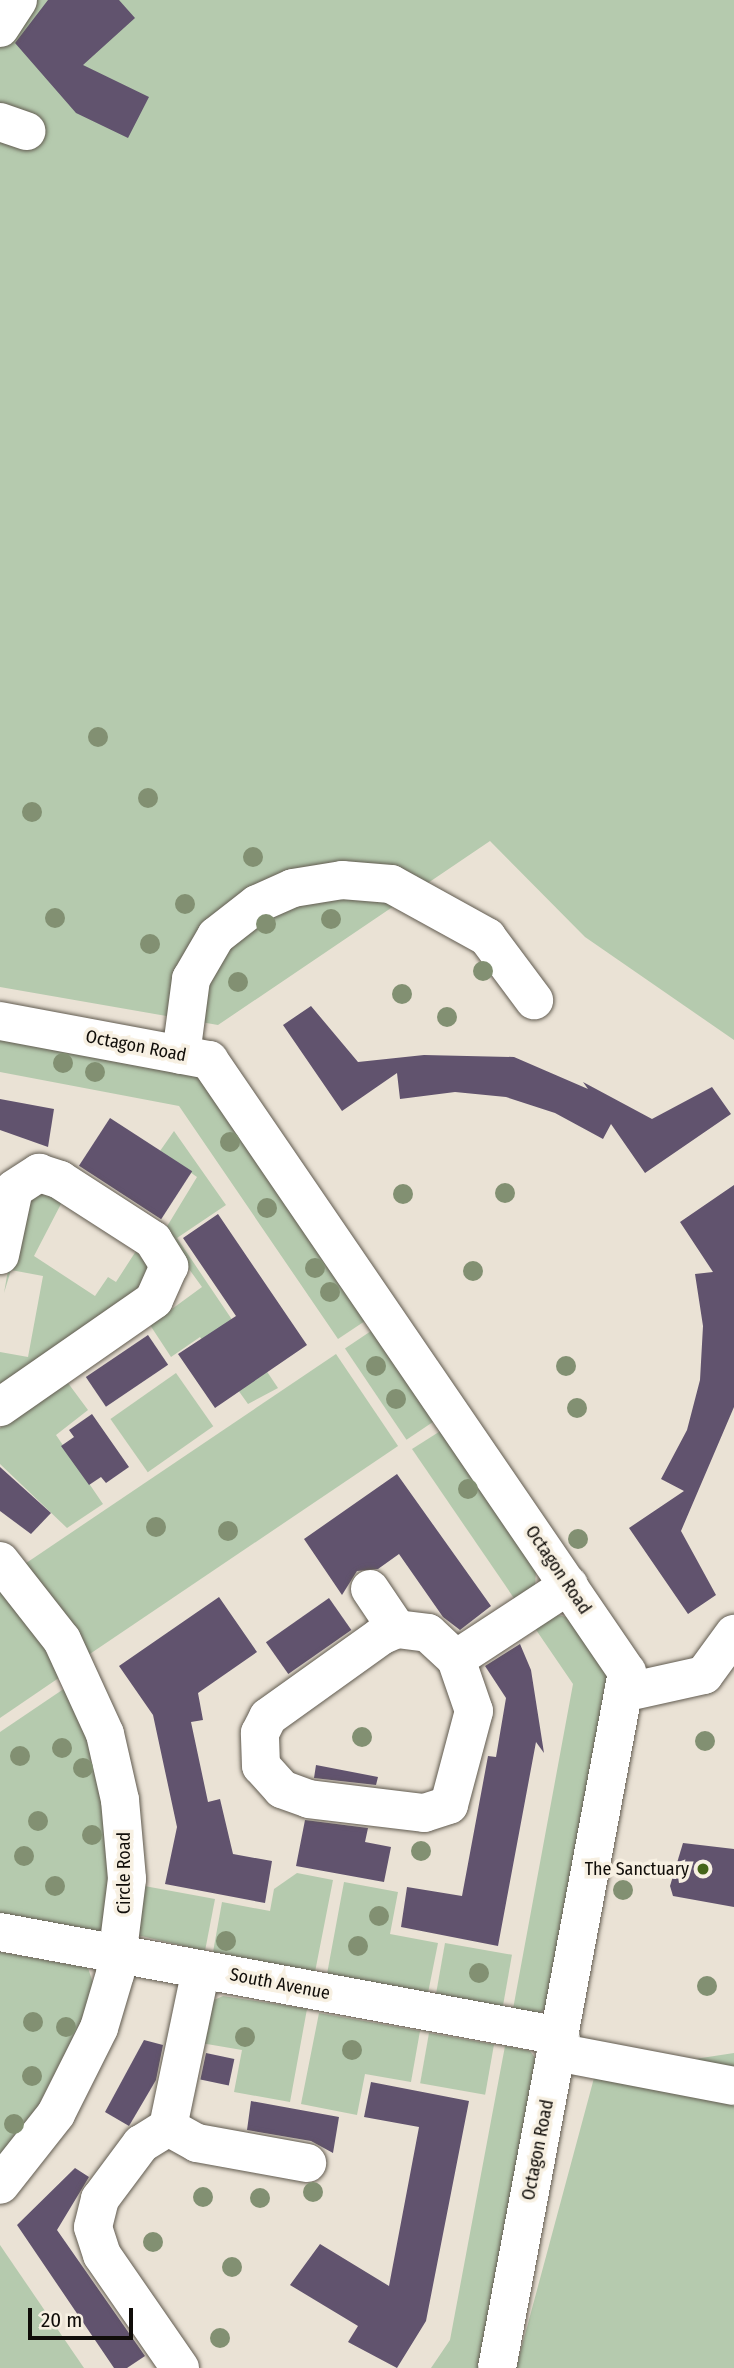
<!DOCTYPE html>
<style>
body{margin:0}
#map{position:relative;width:734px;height:2368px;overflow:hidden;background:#eae2d5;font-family:"Fira Sans Condensed",sans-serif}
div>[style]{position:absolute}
.green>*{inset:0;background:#b5caae;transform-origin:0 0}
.building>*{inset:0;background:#61536e;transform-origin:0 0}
.roads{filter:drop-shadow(0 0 2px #615b50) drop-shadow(0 0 2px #615b50)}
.minor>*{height:38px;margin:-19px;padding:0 19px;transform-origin:19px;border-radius:19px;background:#fff}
.trees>*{width:20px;height:20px;margin:-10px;border-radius:50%;background:#829072}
.dots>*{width:19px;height:19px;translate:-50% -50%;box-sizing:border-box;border:4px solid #f7f0e2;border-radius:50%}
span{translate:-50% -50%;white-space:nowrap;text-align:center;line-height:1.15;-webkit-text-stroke:7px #f7f0e2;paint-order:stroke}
.street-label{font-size:18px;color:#100d09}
.poi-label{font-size:18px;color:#100d09}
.right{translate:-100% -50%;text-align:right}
.scale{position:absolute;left:28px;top:2308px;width:105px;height:32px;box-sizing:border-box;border:4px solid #100d09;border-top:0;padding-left:9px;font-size:21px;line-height:24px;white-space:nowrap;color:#100d09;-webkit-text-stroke:5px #f7f0e2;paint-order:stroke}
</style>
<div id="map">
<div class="green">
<div style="clip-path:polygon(0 0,734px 0,734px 1040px,585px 937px,490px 841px,218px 1025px,0 987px)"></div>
<div style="clip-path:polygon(0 1036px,200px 1074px,368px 1319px,338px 1339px,179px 1106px,0 1072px)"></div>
<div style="clip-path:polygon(174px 1131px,226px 1205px,177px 1238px,278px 1388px,248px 1404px,200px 1337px,171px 1357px,150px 1325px,202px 1287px,163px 1233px,197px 1177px,160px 1151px)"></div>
<div style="clip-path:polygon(33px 1185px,62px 1202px,34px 1256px,95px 1296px,108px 1277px,116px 1282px,136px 1251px,158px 1278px,0 1394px,0 1352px,28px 1357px,43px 1276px,11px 1270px,4px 1293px,20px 1201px)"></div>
<div style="left:374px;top:1329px;width:110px;height:35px;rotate:56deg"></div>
<div style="left:336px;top:1354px;width:111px;height:379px;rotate:56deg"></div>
<div style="left:176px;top:1373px;width:65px;height:80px;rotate:55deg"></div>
<div style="clip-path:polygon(68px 1383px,88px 1410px,56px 1435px,103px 1504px,67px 1528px,0 1464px,0 1428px)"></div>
<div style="clip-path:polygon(442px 1430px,536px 1568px,535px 1590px,520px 1607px,412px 1449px)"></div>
<div style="clip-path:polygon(0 1584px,66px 1673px,0 1718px)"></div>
<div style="clip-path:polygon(550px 1613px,570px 1618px,611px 1675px,550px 2006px,537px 2014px,513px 2009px,573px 1684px,530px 1621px)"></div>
<div style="clip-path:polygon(71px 1684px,112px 1831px,104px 1932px,0 1913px,0 1732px)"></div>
<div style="clip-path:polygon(297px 1873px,333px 1880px,315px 1972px,213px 1952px,222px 1902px,270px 1911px,274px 1889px)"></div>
<div style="clip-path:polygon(344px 1882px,398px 1892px,390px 1934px,438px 1943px,428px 1993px,327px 1974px)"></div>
<div style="clip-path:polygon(139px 1885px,215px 1899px,205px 1951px,137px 1935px)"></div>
<div style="left:445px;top:1943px;width:68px;height:52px;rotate:10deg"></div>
<div style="clip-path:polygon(0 1952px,88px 1968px,96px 1992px,35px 2112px,0 2157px)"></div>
<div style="clip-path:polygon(223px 1996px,307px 2009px,290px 2102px,234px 2092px,242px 2050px,195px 2042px,214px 2000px)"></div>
<div style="clip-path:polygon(319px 2013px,420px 2031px,411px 2082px,365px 2074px,357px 2115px,301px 2104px)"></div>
<div style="left:429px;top:2033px;width:66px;height:51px;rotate:10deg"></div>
<div style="clip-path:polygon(505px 2046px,530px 2051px,539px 2063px,480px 2368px,431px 2368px,450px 2340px)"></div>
<div style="clip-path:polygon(601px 2052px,662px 2064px,734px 2053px,734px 2368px,516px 2368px)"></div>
<div style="clip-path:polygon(0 2245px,84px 2368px,0 2368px)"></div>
</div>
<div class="building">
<div style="clip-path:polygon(48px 0,119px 0,135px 18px,83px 65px,149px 97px,128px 138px,76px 113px,15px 43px)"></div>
<div style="clip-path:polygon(311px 1006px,358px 1062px,424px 1055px,514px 1057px,588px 1089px,583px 1082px,652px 1119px,712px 1087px,731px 1114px,645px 1173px,611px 1124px,603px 1139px,555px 1113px,506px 1097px,455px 1092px,400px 1099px,397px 1073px,342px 1111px,283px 1025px)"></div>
<div style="clip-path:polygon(0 1099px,54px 1109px,48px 1147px,0 1130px)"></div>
<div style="left:110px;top:1118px;width:98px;height:57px;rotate:33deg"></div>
<div style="clip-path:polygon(734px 1185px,734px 1407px,681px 1531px,716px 1595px,688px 1614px,629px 1528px,684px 1491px,661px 1479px,687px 1430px,700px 1380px,703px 1326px,695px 1274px,713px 1272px,680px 1222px)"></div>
<div style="clip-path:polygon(218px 1214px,307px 1345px,215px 1408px,178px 1354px,236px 1316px,183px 1238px)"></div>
<div style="left:148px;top:1335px;width:36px;height:75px;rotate:56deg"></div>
<div style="clip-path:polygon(92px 1414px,129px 1467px,106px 1483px,101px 1477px,89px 1485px,61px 1446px,74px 1437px,69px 1430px)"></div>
<div style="clip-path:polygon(0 1467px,51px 1513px,31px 1534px,0 1511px)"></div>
<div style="clip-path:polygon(397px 1474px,491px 1606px,460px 1630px,443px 1617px,399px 1554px,378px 1569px,357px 1571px,342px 1595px,304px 1539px)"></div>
<div style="clip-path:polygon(219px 1597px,257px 1652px,198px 1693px,203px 1720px,191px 1722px,208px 1802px,220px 1799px,233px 1854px,272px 1861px,265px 1903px,165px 1884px,177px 1827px,153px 1715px,119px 1666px)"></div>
<div style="left:329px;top:1598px;width:39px;height:77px;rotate:55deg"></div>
<div style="clip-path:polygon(520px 1644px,531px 1670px,544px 1753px,536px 1742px,498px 1946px,401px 1927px,407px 1887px,462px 1896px,488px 1756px,496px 1757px,506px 1698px,485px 1666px)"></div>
<div style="clip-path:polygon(316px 1765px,378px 1777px,376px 1785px,314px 1778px)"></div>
<div style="clip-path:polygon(305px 1820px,368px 1828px,365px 1842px,391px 1847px,384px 1882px,296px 1866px)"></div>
<div style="clip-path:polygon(683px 1843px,734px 1849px,734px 1907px,673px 1896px,670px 1886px)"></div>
<div style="clip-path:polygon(144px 2040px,163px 2045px,156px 2080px,129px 2126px,105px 2112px)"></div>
<div style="left:206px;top:2053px;width:29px;height:27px;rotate:12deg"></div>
<div style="clip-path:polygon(371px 2082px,469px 2101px,426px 2321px,397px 2368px,348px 2342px,358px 2326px,290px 2285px,320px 2244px,389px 2286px,419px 2127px,364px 2117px)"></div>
<div style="clip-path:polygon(251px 2101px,339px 2117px,333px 2153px,311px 2141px,247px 2130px)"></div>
<div style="clip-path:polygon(75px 2168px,89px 2177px,57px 2230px,145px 2356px,127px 2368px,114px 2368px,17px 2225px)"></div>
</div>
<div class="roads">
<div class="minor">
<div style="left:0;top:28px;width:33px;rotate:-57deg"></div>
<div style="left:0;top:122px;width:28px;rotate:19deg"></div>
<div style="left:0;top:1021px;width:213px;rotate:10.6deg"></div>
<div style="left:209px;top:1060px;width:741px;rotate:55.67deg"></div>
<div style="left:627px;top:1672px;width:708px;rotate:100.58deg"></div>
<div style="left:181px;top:1055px;width:77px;rotate:-82.5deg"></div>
<div style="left:191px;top:979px;width:50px;rotate:-59.8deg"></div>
<div style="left:216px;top:936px;width:52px;rotate:-38deg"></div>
<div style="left:257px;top:904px;width:39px;rotate:-24deg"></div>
<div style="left:293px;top:888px;width:50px;rotate:-9.3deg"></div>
<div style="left:342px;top:880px;width:49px;rotate:4.7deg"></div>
<div style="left:391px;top:884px;width:110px;rotate:28.9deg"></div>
<div style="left:487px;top:937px;width:79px;rotate:53.3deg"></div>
<div style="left:0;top:1255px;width:67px;rotate:-78deg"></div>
<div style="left:14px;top:1189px;width:30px;rotate:-33deg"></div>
<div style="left:39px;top:1173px;width:22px;rotate:18deg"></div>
<div style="left:60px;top:1180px;width:111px;rotate:32.8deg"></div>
<div style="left:153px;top:1240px;width:31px;rotate:58deg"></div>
<div style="left:169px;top:1266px;width:37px;rotate:114deg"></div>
<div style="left:154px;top:1300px;width:188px;rotate:145.2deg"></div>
<div style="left:0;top:1561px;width:100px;rotate:51.9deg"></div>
<div style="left:62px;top:1640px;width:103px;rotate:65.4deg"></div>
<div style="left:105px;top:1734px;width:68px;rotate:77.2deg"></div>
<div style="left:120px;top:1800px;width:79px;rotate:84.9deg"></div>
<div style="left:127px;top:1879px;width:96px;rotate:97.2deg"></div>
<div style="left:115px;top:1974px;width:56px;rotate:106.5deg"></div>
<div style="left:99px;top:2028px;width:96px;rotate:116.6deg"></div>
<div style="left:56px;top:2114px;width:90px;rotate:128.3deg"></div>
<div style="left:370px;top:1589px;width:48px;rotate:56deg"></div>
<div style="left:456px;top:1659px;width:55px;rotate:70.9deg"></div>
<div style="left:474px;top:1711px;width:97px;rotate:104.9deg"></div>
<div style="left:449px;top:1805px;width:26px;rotate:162deg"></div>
<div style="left:424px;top:1813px;width:116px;rotate:-173.1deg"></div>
<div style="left:309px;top:1799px;width:29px;rotate:-160deg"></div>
<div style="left:282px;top:1789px;width:31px;rotate:-132deg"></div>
<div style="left:261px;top:1766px;width:33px;rotate:-92deg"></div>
<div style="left:260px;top:1733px;width:18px;rotate:-63deg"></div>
<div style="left:268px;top:1717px;width:139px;rotate:-35.6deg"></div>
<div style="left:381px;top:1636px;width:17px;rotate:-24deg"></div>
<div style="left:397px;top:1629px;width:31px;rotate:7deg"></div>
<div style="left:428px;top:1633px;width:38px;rotate:43deg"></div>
<div style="left:456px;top:1659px;width:135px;rotate:-33.2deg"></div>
<div style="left:623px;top:1693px;width:83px;rotate:-12.5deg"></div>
<div style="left:704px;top:1675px;width:51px;rotate:-53.8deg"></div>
<div style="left:0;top:1932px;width:570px;rotate:10.52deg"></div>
<div style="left:556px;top:2052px;width:181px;rotate:10.8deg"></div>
<div style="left:168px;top:2127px;width:33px;rotate:29deg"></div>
<div style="left:197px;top:2143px;width:112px;rotate:10.3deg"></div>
<div style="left:180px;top:2368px;width:137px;rotate:-124.6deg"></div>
<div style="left:102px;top:2255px;width:29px;rotate:-108deg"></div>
<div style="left:93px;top:2227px;width:29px;rotate:-76deg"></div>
<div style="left:100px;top:2199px;width:69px;rotate:-53.3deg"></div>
<div style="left:141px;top:2144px;width:32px;rotate:-32deg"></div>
<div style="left:168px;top:2127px;width:161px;rotate:-78.2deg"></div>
</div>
</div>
<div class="trees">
<div style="left:98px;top:737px"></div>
<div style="left:148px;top:798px"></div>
<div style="left:32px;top:812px"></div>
<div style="left:253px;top:857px"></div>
<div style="left:185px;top:904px"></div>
<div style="left:55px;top:918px"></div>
<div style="left:331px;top:919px"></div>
<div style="left:266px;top:924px"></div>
<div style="left:150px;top:944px"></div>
<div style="left:483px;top:971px"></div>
<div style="left:238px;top:982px"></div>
<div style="left:402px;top:994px"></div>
<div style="left:447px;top:1017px"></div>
<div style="left:63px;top:1063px"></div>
<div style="left:95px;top:1072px"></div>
<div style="left:230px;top:1142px"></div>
<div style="left:505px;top:1193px"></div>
<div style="left:403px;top:1194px"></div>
<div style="left:267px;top:1208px"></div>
<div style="left:315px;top:1268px"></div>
<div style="left:473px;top:1271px"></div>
<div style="left:330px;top:1292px"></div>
<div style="left:376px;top:1366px"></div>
<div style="left:566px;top:1366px"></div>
<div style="left:396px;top:1399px"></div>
<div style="left:577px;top:1408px"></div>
<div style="left:468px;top:1489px"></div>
<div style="left:156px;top:1527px"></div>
<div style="left:228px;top:1531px"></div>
<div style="left:578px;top:1539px"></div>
<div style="left:362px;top:1737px"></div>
<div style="left:705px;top:1741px"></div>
<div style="left:62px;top:1748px"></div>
<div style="left:20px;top:1756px"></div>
<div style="left:83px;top:1768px"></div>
<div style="left:38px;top:1821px"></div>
<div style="left:92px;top:1835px"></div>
<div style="left:421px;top:1851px"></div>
<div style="left:24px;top:1856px"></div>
<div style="left:55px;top:1886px"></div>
<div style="left:623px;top:1890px"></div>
<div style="left:379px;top:1916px"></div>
<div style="left:226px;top:1941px"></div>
<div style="left:358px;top:1946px"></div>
<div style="left:479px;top:1973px"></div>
<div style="left:707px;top:1986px"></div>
<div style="left:33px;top:2022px"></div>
<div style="left:66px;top:2027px"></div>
<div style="left:245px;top:2037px"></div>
<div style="left:352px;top:2050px"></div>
<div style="left:32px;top:2076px"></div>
<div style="left:14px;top:2124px"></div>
<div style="left:313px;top:2192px"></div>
<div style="left:203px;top:2197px"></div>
<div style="left:260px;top:2198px"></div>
<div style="left:153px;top:2242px"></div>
<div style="left:232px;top:2267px"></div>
<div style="left:220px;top:2338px"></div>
</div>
<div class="dots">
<div style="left:703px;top:1869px;background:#456419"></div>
</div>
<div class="street-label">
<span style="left:136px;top:1046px;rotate:11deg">Octagon Road</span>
<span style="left:558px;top:1570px;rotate:56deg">Octagon Road</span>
<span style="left:124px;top:1873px;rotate:-90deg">Circle Road</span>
<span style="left:280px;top:1984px;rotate:11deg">South Avenue</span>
<span style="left:538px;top:2150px;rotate:-79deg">Octagon Road</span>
</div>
<div class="poi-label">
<span class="right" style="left:689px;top:1869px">The Sanctuary</span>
</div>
<div class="scale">20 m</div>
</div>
